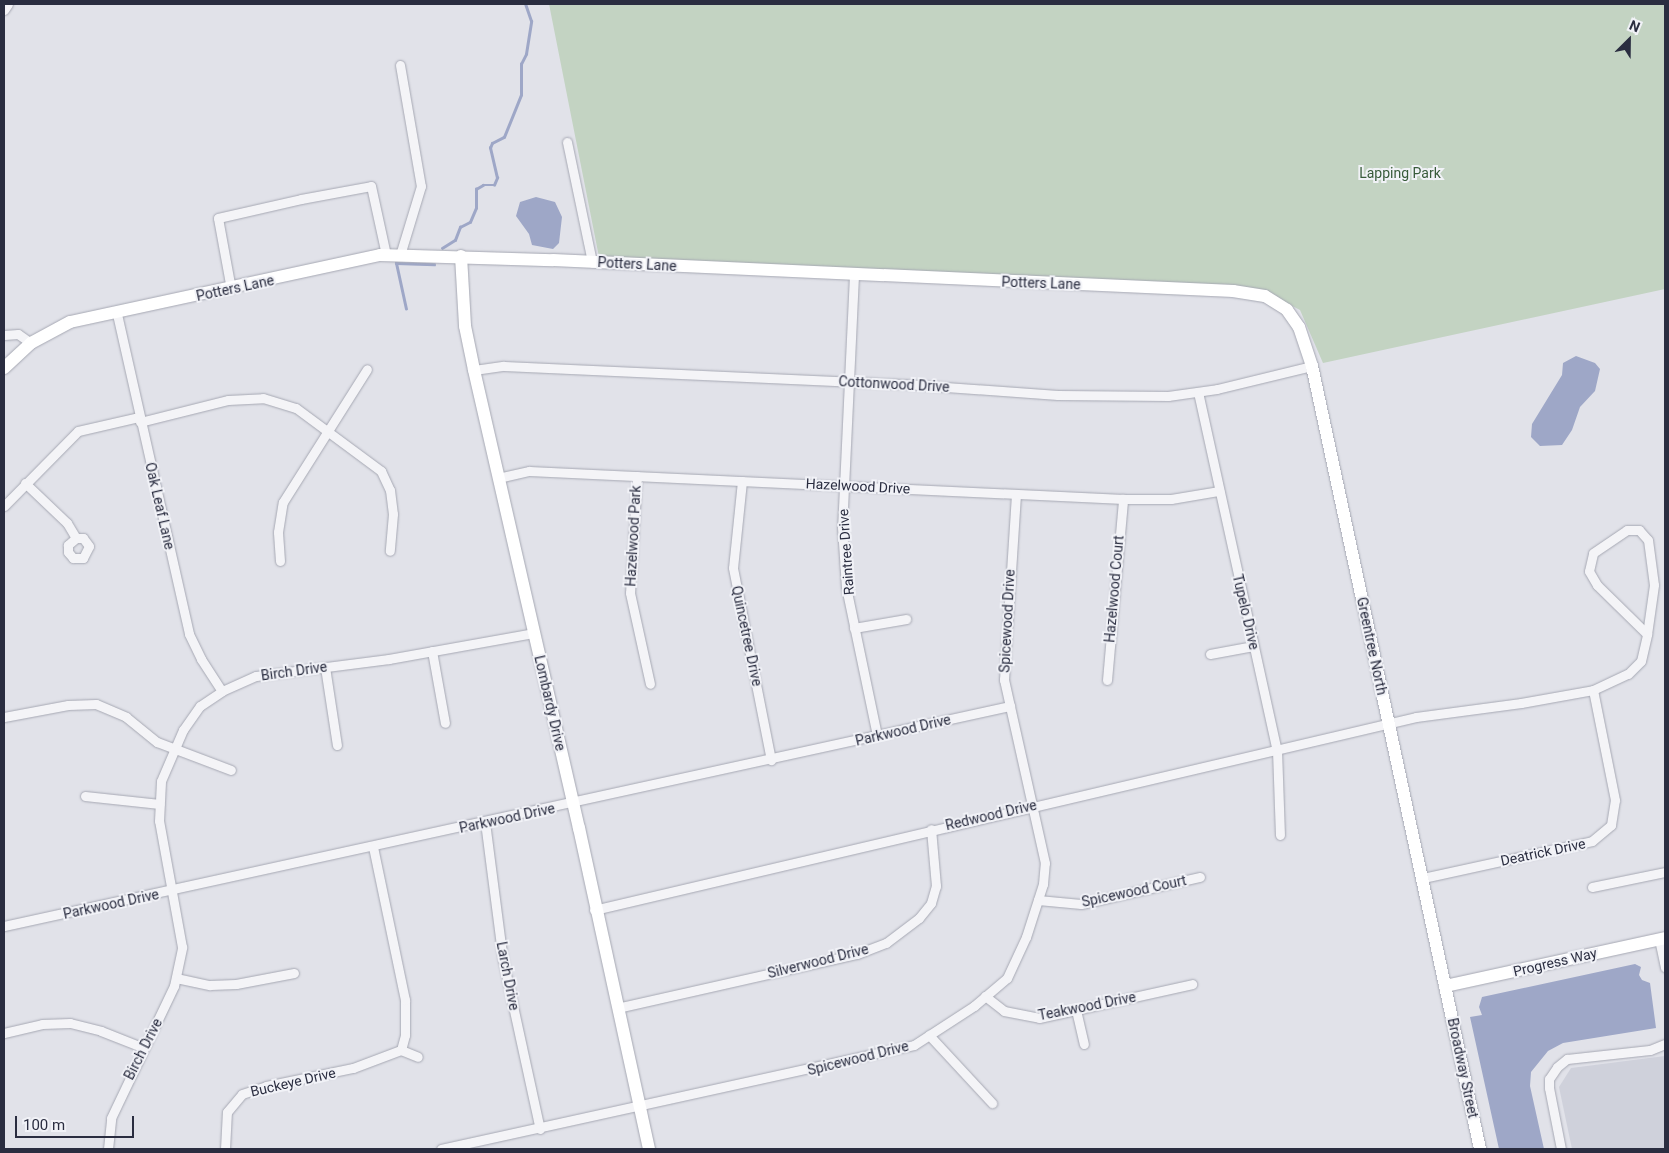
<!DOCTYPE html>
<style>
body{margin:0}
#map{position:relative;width:1669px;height:1153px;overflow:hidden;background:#e1e2e9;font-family:Roboto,sans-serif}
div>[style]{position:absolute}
.built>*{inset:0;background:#cfd1db}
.green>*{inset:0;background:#c3d3c2}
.water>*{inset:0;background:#9ea7c7}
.stream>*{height:2.5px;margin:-1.25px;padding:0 1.25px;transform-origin:1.25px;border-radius:1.25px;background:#9ea7c7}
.roads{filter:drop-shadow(0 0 1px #a6a8b3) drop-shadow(0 0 1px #a6a8b3)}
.street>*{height:9px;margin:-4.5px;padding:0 4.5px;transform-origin:4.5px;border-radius:4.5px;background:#f4f4f7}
.secondary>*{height:12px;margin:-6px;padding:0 6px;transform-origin:6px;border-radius:6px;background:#fff}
span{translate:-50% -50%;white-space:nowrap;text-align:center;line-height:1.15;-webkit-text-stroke:4px #f1f2f7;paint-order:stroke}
.park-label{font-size:14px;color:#385b3a}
.street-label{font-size:14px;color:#2a2d40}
.frame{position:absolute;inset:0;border:5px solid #2a2d40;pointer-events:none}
.north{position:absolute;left:1604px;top:15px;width:50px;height:50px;-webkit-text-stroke:4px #f1f2f7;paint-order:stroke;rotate:23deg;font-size:14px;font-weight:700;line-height:20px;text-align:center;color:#2a2d40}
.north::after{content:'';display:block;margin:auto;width:18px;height:22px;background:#2a2d40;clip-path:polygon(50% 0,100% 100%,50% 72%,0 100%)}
.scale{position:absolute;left:15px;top:1116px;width:119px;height:22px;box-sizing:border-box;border:2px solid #2a2d40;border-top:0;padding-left:6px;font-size:15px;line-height:18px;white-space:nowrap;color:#2a2d40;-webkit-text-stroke:4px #f1f2f7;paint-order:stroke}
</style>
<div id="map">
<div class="built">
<div style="clip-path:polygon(1665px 1056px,1665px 1149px,1572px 1149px,1559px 1087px,1571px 1068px)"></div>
</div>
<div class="green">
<div style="clip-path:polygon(549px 4px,1665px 4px,1665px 289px,1323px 363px,1300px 310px,1269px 294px,600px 262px)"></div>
</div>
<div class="water">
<div style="clip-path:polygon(536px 197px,555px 202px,562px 217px,559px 243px,553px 249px,532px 245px,529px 234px,516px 216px,520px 202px)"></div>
<div style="clip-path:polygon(1576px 356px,1595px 363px,1600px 369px,1595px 391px,1580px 407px,1572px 430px,1562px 445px,1540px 446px,1531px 437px,1532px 424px,1562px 375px,1563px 363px)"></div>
<div style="clip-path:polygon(1635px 964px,1641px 967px,1639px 975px,1642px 980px,1650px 983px,1656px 1028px,1563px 1043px,1548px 1051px,1531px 1072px,1530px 1086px,1544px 1149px,1499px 1149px,1470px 1017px,1482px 1015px,1479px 1007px,1482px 997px)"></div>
</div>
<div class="stream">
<div style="left:442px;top:248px;width:15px;rotate:-32deg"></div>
<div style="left:455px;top:240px;width:14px;rotate:-69deg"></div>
<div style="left:460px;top:227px;width:11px;rotate:-27deg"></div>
<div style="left:470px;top:222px;width:15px;rotate:-67deg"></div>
<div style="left:476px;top:208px;width:19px;rotate:-90deg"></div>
<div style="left:476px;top:189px;width:8px;rotate:-30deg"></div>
<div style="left:483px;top:185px;width:11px"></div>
<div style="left:494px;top:185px;width:8px;rotate:-67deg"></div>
<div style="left:497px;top:178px;width:31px;rotate:-103deg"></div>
<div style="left:490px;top:148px;width:5px;rotate:-68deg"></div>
<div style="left:492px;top:143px;width:13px;rotate:-27deg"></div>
<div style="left:504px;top:137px;width:45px;rotate:-68deg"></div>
<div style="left:521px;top:95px;width:31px;rotate:-90deg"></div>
<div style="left:521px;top:64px;width:11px;rotate:-63deg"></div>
<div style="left:526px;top:54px;width:33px;rotate:-81deg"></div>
<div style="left:531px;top:21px;width:18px;rotate:-109deg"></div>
<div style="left:406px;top:309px;width:47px;rotate:-102.3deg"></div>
<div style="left:396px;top:263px;width:38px;rotate:2deg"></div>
</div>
<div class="roads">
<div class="street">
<div style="left:4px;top:10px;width:7px;rotate:-56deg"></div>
<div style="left:400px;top:65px;width:123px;rotate:80.2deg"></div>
<div style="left:421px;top:186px;width:72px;rotate:106.9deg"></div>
<div style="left:567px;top:142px;width:123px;rotate:78.2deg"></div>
<div style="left:854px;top:275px;width:252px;rotate:92.7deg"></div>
<div style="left:842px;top:527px;width:60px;rotate:86.2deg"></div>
<div style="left:846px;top:587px;width:152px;rotate:78.2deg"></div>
<div style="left:231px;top:289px;width:72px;rotate:-100.4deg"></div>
<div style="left:218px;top:218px;width:85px;rotate:-12.9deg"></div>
<div style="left:301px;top:199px;width:71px;rotate:-10.5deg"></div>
<div style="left:371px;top:186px;width:71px;rotate:77.7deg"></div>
<div style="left:117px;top:314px;width:328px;rotate:77.3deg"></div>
<div style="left:189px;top:634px;width:28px;rotate:64deg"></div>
<div style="left:201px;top:659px;width:38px;rotate:57deg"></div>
<div style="left:4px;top:335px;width:14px;rotate:-4deg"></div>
<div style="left:18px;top:334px;width:16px;rotate:35deg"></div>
<div style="left:474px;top:370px;width:30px;rotate:-8deg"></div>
<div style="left:504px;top:366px;width:414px;rotate:2.6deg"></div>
<div style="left:918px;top:385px;width:140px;rotate:4.1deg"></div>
<div style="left:1058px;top:395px;width:110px;rotate:0.5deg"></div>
<div style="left:1168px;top:396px;width:49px;rotate:-8.1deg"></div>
<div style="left:1217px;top:389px;width:98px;rotate:-13.6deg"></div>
<div style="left:1198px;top:392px;width:367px;rotate:77.6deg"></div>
<div style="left:1277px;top:750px;width:85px;rotate:88deg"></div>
<div style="left:140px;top:422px;width:91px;rotate:-14deg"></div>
<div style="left:228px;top:400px;width:35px;rotate:-3deg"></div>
<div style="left:263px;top:398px;width:34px;rotate:17deg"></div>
<div style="left:296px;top:408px;width:106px;rotate:36.5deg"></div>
<div style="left:381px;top:471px;width:21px;rotate:65deg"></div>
<div style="left:390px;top:490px;width:24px;rotate:83deg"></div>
<div style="left:393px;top:514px;width:37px;rotate:95deg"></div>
<div style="left:637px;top:476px;width:117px;rotate:93.4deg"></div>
<div style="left:630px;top:593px;width:93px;rotate:77.6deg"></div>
<div style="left:498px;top:478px;width:32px;rotate:-13deg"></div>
<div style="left:529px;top:471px;width:595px;rotate:2.7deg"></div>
<div style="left:1123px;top:499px;width:48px"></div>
<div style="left:1171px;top:499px;width:49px;rotate:-9.5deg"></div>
<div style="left:742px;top:481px;width:87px;rotate:95.9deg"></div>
<div style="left:733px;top:568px;width:196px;rotate:78.8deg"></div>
<div style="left:25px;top:483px;width:58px;rotate:43.6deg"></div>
<div style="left:67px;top:523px;width:17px;rotate:59deg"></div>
<div style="left:76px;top:538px;width:11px;rotate:139deg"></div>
<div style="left:68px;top:545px;width:7px;rotate:90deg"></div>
<div style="left:68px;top:552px;width:8px;rotate:50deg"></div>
<div style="left:73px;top:558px;width:10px"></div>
<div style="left:83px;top:558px;width:13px;rotate:-63deg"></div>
<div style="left:89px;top:546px;width:10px;rotate:-127deg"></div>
<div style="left:83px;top:538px;width:7px;rotate:180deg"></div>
<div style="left:4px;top:506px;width:105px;rotate:-45.4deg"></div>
<div style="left:78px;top:431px;width:63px;rotate:-12.9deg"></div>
<div style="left:1627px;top:530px;width:12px"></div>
<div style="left:1639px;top:530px;width:13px;rotate:48deg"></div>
<div style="left:1648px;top:540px;width:45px;rotate:82.4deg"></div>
<div style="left:1654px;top:585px;width:49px;rotate:98.1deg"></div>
<div style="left:1647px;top:634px;width:70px;rotate:-135.6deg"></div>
<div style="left:1597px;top:585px;width:16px;rotate:-120deg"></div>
<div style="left:1589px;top:571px;width:18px;rotate:-77deg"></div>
<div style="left:1593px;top:553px;width:41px;rotate:-34.1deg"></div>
<div style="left:280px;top:561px;width:29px;rotate:-94deg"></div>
<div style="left:278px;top:532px;width:30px;rotate:-81deg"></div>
<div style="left:283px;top:502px;width:157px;rotate:-57.7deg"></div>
<div style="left:854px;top:628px;width:53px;rotate:-9.8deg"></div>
<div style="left:432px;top:651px;width:73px;rotate:79.8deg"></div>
<div style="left:1210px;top:654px;width:44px;rotate:-10.5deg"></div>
<div style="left:325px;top:667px;width:79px;rotate:81.3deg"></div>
<div style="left:1107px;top:680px;width:182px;rotate:-84.9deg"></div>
<div style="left:4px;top:717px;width:65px;rotate:-10.6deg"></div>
<div style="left:68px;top:705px;width:28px;rotate:-2deg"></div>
<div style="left:96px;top:704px;width:33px;rotate:23deg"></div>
<div style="left:126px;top:717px;width:40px;rotate:39deg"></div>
<div style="left:157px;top:742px;width:79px;rotate:20.7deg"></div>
<div style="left:85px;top:796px;width:75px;rotate:6.1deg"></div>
<div style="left:485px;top:822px;width:139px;rotate:82.6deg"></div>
<div style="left:503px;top:960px;width:173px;rotate:77.7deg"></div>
<div style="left:1423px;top:878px;width:173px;rotate:-12.3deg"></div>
<div style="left:1592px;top:841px;width:25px;rotate:-40deg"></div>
<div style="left:1611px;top:825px;width:25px;rotate:-81deg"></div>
<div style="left:1615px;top:800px;width:112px;rotate:-101.3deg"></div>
<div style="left:1592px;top:887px;width:75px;rotate:-11.6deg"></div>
<div style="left:1038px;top:900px;width:43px;rotate:5.3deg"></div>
<div style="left:1081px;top:904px;width:122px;rotate:-12.8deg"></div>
<div style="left:594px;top:910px;width:844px;rotate:-13.21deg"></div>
<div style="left:1416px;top:717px;width:106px;rotate:-7.6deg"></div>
<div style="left:1521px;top:703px;width:73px;rotate:-10.2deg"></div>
<div style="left:1593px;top:690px;width:38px;rotate:-25deg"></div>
<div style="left:1628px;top:674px;width:18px;rotate:-45deg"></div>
<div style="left:1641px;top:661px;width:28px;rotate:-77deg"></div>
<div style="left:4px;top:926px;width:1030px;rotate:-12.34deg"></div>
<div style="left:1659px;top:939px;width:29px;rotate:78deg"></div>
<div style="left:176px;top:978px;width:35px;rotate:12deg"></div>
<div style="left:210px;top:985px;width:26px;rotate:-2deg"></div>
<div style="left:236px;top:984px;width:59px;rotate:-10.7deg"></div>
<div style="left:985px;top:996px;width:24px;rotate:38deg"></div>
<div style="left:1004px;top:1011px;width:36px;rotate:11deg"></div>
<div style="left:1039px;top:1018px;width:157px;rotate:-12.5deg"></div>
<div style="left:617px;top:1008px;width:246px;rotate:-12.7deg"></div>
<div style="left:857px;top:954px;width:31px;rotate:-21deg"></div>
<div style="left:886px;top:943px;width:41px;rotate:-37.1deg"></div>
<div style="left:919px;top:918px;width:19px;rotate:-51deg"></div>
<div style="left:931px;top:903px;width:18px;rotate:-74deg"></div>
<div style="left:936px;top:886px;width:57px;rotate:-95deg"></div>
<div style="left:1076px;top:1010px;width:35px;rotate:77deg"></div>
<div style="left:4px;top:1033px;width:39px;rotate:-13deg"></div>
<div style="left:42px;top:1024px;width:28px;rotate:-2deg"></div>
<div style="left:70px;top:1023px;width:32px;rotate:14deg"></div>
<div style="left:101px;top:1031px;width:46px;rotate:21.6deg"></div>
<div style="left:929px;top:1035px;width:93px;rotate:47.2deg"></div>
<div style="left:401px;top:1050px;width:18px;rotate:22deg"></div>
<div style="left:108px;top:1149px;width:31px;rotate:-84deg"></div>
<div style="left:111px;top:1118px;width:146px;rotate:-64.5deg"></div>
<div style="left:174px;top:986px;width:40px;rotate:-78deg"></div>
<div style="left:182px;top:947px;width:128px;rotate:-100.3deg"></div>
<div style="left:159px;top:821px;width:40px;rotate:-87.1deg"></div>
<div style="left:161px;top:781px;width:56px;rotate:-66.7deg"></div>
<div style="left:183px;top:730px;width:29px;rotate:-55deg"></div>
<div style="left:200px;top:706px;width:27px;rotate:-34deg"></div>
<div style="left:222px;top:691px;width:37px;rotate:-24deg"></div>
<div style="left:256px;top:676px;width:134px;rotate:-7.3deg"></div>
<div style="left:389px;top:659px;width:146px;rotate:-10.2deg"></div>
<div style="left:225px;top:1149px;width:37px;rotate:-87deg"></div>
<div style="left:227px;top:1112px;width:23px;rotate:-50deg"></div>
<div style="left:242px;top:1094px;width:25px;rotate:-18deg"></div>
<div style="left:266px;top:1086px;width:89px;rotate:-11.7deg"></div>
<div style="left:353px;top:1068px;width:51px;rotate:-20.6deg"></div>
<div style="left:401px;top:1050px;width:16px;rotate:-75deg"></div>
<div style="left:405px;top:1035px;width:35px;rotate:-90deg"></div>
<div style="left:405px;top:1000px;width:156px;rotate:-101.8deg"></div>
<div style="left:441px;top:1149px;width:484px;rotate:-12.4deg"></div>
<div style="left:914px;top:1045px;width:72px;rotate:-33deg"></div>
<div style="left:974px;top:1006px;width:43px;rotate:-40.3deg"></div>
<div style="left:1007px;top:978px;width:45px;rotate:-65.1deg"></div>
<div style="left:1026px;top:937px;width:56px;rotate:-72.2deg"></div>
<div style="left:1043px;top:884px;width:21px;rotate:-85deg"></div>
<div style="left:1045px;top:863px;width:188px;rotate:-102.6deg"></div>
<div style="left:1004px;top:680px;width:186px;rotate:-86.3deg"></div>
<div style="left:1561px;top:1149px;width:62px;rotate:-101.1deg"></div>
<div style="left:1549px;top:1088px;width:9px;rotate:-90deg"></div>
<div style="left:1549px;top:1079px;width:14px;rotate:-56deg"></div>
<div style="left:1557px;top:1067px;width:13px;rotate:-39deg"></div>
<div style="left:1567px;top:1059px;width:83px;rotate:-6.2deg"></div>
<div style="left:1650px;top:1050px;width:16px;rotate:-22deg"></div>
</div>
<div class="secondary">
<div style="left:461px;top:256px;width:70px;rotate:86.7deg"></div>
<div style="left:465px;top:326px;width:45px;rotate:78.4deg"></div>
<div style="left:474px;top:370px;width:470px;rotate:77.1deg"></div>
<div style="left:579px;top:828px;width:329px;rotate:77.7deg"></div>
<div style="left:4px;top:368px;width:37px;rotate:-43deg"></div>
<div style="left:31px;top:343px;width:44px;rotate:-28.3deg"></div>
<div style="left:70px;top:322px;width:317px;rotate:-12.2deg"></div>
<div style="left:380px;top:255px;width:173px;rotate:1.7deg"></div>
<div style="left:553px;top:260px;width:681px;rotate:2.61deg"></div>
<div style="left:1233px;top:291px;width:32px;rotate:9deg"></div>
<div style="left:1265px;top:296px;width:26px;rotate:32deg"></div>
<div style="left:1287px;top:310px;width:21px;rotate:55deg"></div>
<div style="left:1299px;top:327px;width:41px;rotate:71.6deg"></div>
<div style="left:1312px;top:366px;width:801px;rotate:77.89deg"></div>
<div style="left:1445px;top:986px;width:225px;rotate:-12.3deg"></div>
</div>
</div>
<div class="park-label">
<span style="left:1400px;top:173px">Lapping Park</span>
</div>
<div class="street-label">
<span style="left:637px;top:264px;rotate:3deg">Potters Lane</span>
<span style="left:1041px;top:283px;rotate:2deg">Potters Lane</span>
<span style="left:235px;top:288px;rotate:-12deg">Potters Lane</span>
<span style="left:894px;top:384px;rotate:3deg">Cottonwood Drive</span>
<span style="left:858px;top:486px;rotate:3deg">Hazelwood Drive</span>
<span style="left:160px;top:506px;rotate:77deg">Oak Leaf Lane</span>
<span style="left:633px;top:536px;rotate:-87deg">Hazelwood Park</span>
<span style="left:846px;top:552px;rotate:-94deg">Raintree Drive</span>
<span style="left:1114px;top:589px;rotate:-85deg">Hazelwood Court</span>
<span style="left:1246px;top:612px;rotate:77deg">Tupelo Drive</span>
<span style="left:1007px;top:621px;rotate:-87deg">Spicewood Drive</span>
<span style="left:747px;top:636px;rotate:78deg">Quincetree Drive</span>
<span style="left:1372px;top:646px;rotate:78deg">Greentree North</span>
<span style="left:294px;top:671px;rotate:-8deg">Birch Drive</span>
<span style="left:550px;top:703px;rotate:77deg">Lombardy Drive</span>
<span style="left:903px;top:730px;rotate:-13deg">Parkwood Drive</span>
<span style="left:991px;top:815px;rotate:-13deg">Redwood Drive</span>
<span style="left:507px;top:818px;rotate:-12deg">Parkwood Drive</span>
<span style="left:1543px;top:852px;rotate:-12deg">Deatrick Drive</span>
<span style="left:1134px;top:891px;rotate:-12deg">Spicewood Court</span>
<span style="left:111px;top:904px;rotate:-12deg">Parkwood Drive</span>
<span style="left:818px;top:961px;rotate:-14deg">Silverwood Drive</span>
<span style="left:1555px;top:962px;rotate:-13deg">Progress Way</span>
<span style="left:508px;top:976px;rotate:79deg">Larch Drive</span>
<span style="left:1087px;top:1006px;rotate:-11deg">Teakwood Drive</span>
<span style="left:143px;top:1049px;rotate:-63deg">Birch Drive</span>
<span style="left:858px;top:1058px;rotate:-14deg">Spicewood Drive</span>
<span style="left:1463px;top:1068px;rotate:78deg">Broadway Street</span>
<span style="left:293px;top:1082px;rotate:-13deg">Buckeye Drive</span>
</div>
<div class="frame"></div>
<div class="north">N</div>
<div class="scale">100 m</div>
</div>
